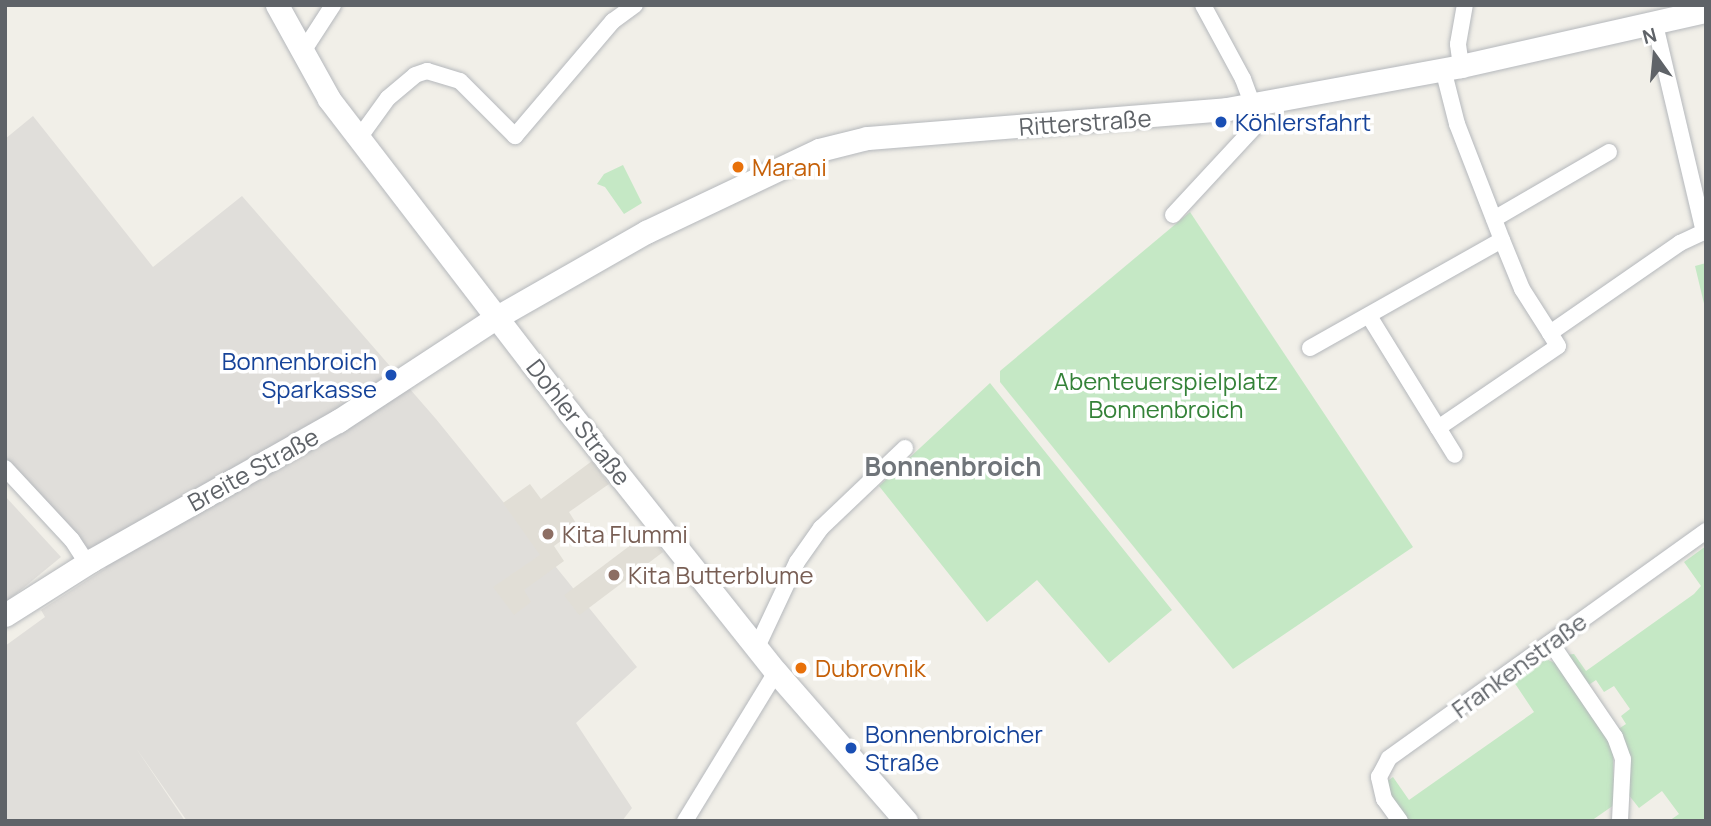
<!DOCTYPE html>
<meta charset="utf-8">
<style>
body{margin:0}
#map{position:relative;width:1711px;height:826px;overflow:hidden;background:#f1efe8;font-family:Manrope,sans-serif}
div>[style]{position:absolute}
.industrial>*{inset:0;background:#e0deda}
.education>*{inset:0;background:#e1ded6;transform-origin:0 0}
.green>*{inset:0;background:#c5e8c5}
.roads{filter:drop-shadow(0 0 2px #b5b8bc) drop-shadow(0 0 2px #b5b8bc)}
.street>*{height:16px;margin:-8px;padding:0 8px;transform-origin:8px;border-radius:8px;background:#fff}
.secondary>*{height:23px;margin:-11.5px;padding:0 11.5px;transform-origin:11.5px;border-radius:11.5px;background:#fff}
.dots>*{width:19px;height:19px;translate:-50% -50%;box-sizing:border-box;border:4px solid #fff;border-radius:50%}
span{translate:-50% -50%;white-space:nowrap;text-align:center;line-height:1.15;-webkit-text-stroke:7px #fff;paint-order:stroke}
.street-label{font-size:24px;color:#5f6368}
.transit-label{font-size:24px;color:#164399}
.left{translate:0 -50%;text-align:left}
.right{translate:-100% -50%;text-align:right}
.food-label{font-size:24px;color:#c56008}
.park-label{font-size:24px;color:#348238}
.education-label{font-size:24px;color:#785e54}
.neighbourhood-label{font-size:26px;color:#70757a;font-weight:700}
.frame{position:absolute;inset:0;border:7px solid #5f6368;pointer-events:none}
.north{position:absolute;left:1620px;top:21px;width:70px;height:70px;-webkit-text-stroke:5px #fff;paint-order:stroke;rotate:345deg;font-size:19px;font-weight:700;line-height:28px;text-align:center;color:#5f6368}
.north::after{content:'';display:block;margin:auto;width:24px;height:32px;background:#5f6368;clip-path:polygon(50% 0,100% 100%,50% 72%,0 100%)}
</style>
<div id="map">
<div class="industrial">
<div style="clip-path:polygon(33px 116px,153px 267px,242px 196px,436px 419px,637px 667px,576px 723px,632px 808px,622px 821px,187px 821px,136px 748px,185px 821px,5px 821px,5px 646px,45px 617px,41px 610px,106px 568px,5px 457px,5px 139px)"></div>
<div style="clip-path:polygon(5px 496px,61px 557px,5px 603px)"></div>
</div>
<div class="education">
<div style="clip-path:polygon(592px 461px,609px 484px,569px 512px,579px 528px,554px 546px,564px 561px,524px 590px,531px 602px,514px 615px,493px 587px,540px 555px,503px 503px,530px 484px,541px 499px)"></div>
<div style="left:648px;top:532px;width:25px;height:105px;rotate:53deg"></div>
</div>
<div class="green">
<div style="clip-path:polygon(623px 165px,642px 203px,624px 214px,605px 187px,597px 184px,604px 174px)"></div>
<div style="clip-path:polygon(1190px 212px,1413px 547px,1233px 669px,1000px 382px,1000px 371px)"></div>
<div style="clip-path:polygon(1706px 263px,1706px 312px,1695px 266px)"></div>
<div style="clip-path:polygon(990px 383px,1172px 610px,1109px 663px,1037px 580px,987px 622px,879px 486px)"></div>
<div style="clip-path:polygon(1706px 546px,1706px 821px,1669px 821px,1679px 814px,1662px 791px,1639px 808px,1628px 794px,1630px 765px,1617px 730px,1626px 724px,1621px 716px,1630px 709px,1614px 686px,1604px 692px,1596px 680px,1587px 686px,1565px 655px,1574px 654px,1586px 671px,1694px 594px,1701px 586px,1684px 562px)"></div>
<div style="clip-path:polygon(1546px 659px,1555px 663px,1613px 748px,1614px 805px,1591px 821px,1405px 821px,1385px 783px,1393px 777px,1409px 800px,1534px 712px,1514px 682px)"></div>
</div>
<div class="roads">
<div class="street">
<div style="left:302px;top:53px;width:57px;rotate:-57.1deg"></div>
<div style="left:1461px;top:66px;width:22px;rotate:-98deg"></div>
<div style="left:1458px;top:44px;width:40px;rotate:-80deg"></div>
<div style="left:1443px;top:69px;width:57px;rotate:75.7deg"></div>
<div style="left:1457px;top:124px;width:124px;rotate:68.8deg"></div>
<div style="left:1502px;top:240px;width:53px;rotate:67.8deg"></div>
<div style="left:1522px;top:289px;width:52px;rotate:57.5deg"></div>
<div style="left:1550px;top:333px;width:158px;rotate:-34.7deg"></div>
<div style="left:1680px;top:243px;width:26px;rotate:-25deg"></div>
<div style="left:1704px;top:232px;width:214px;rotate:-103.3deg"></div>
<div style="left:359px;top:138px;width:49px;rotate:-54.1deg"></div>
<div style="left:388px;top:98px;width:35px;rotate:-40deg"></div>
<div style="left:415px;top:75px;width:13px;rotate:-18deg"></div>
<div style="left:427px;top:71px;width:34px;rotate:17deg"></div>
<div style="left:460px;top:81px;width:78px;rotate:45deg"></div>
<div style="left:515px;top:136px;width:151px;rotate:-49.6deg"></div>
<div style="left:613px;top:21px;width:27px;rotate:-36deg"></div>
<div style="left:1173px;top:215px;width:127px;rotate:-47.2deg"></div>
<div style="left:1259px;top:122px;width:46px;rotate:-110.4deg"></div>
<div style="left:1243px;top:79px;width:84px;rotate:-118.4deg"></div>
<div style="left:1494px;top:219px;width:133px;rotate:-30.2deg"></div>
<div style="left:1369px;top:316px;width:163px;rotate:58.3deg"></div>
<div style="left:1310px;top:348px;width:220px;rotate:-29.4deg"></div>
<div style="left:1438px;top:428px;width:145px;rotate:-34.3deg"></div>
<div style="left:1558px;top:346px;width:15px;rotate:-122deg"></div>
<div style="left:5px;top:468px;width:98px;rotate:47.1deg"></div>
<div style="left:72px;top:540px;width:27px;rotate:57deg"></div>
<div style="left:1551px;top:643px;width:114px;rotate:55.8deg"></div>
<div style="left:1615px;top:737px;width:23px;rotate:70deg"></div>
<div style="left:1623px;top:759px;width:62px;rotate:92.8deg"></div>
<div style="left:757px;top:647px;width:94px;rotate:-64.8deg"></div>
<div style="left:797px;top:562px;width:42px;rotate:-54.8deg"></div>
<div style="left:821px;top:528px;width:116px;rotate:-43.6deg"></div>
<div style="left:685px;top:821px;width:175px;rotate:-58.6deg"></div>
<div style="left:1400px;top:821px;width:27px;rotate:-126deg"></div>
<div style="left:1384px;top:799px;width:23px;rotate:-103deg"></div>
<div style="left:1379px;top:777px;width:21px;rotate:-62deg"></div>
<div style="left:1389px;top:758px;width:390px;rotate:-35.6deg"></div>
</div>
<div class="secondary">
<div style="left:277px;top:5px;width:107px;rotate:61deg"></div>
<div style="left:329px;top:99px;width:394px;rotate:52.5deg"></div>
<div style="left:569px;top:412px;width:332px;rotate:51.5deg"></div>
<div style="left:776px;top:672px;width:198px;rotate:48.9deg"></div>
<div style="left:5px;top:615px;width:103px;rotate:-32.3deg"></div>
<div style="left:92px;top:560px;width:283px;rotate:-29.5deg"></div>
<div style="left:338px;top:421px;width:190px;rotate:-33.2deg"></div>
<div style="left:497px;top:317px;width:172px;rotate:-29.7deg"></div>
<div style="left:646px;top:232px;width:191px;rotate:-25.4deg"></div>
<div style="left:819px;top:150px;width:49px;rotate:-14deg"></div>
<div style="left:867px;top:138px;width:361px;rotate:-4.6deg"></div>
<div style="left:1227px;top:109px;width:238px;rotate:-10.4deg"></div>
<div style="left:1461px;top:66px;width:251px;rotate:-12.7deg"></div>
</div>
</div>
<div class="dots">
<div style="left:1221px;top:122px;background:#1a4fb4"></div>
<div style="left:738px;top:167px;background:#e8710a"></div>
<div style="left:391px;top:375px;background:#1a4fb4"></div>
<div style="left:548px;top:534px;background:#8d6e63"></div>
<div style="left:614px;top:575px;background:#8d6e63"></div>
<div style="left:801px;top:668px;background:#e8710a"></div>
<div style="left:851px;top:748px;background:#1a4fb4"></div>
</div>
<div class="street-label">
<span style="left:1085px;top:122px;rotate:-4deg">Ritterstraße</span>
<span style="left:579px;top:422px;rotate:52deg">Dohler Straße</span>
<span style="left:253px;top:469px;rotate:-29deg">Breite Straße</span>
<span style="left:1519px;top:665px;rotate:-36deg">Frankenstraße</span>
</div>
<div class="transit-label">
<span class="left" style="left:1235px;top:122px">Köhlersfahrt</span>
<span class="right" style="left:377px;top:375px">Bonnenbroich<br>Sparkasse</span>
<span class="left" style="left:865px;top:748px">Bonnenbroicher<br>Straße</span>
</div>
<div class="food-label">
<span class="left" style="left:752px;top:167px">Marani</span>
<span class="left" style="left:815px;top:668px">Dubrovnik</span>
</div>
<div class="park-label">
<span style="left:1166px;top:395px">Abenteuerspielplatz<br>Bonnenbroich</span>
</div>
<div class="education-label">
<span class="left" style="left:562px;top:534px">Kita Flummi</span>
<span class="left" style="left:628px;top:575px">Kita Butterblume</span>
</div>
<div class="neighbourhood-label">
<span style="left:953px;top:467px">Bonnenbroich</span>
</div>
<div class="frame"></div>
<div class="north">N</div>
</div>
